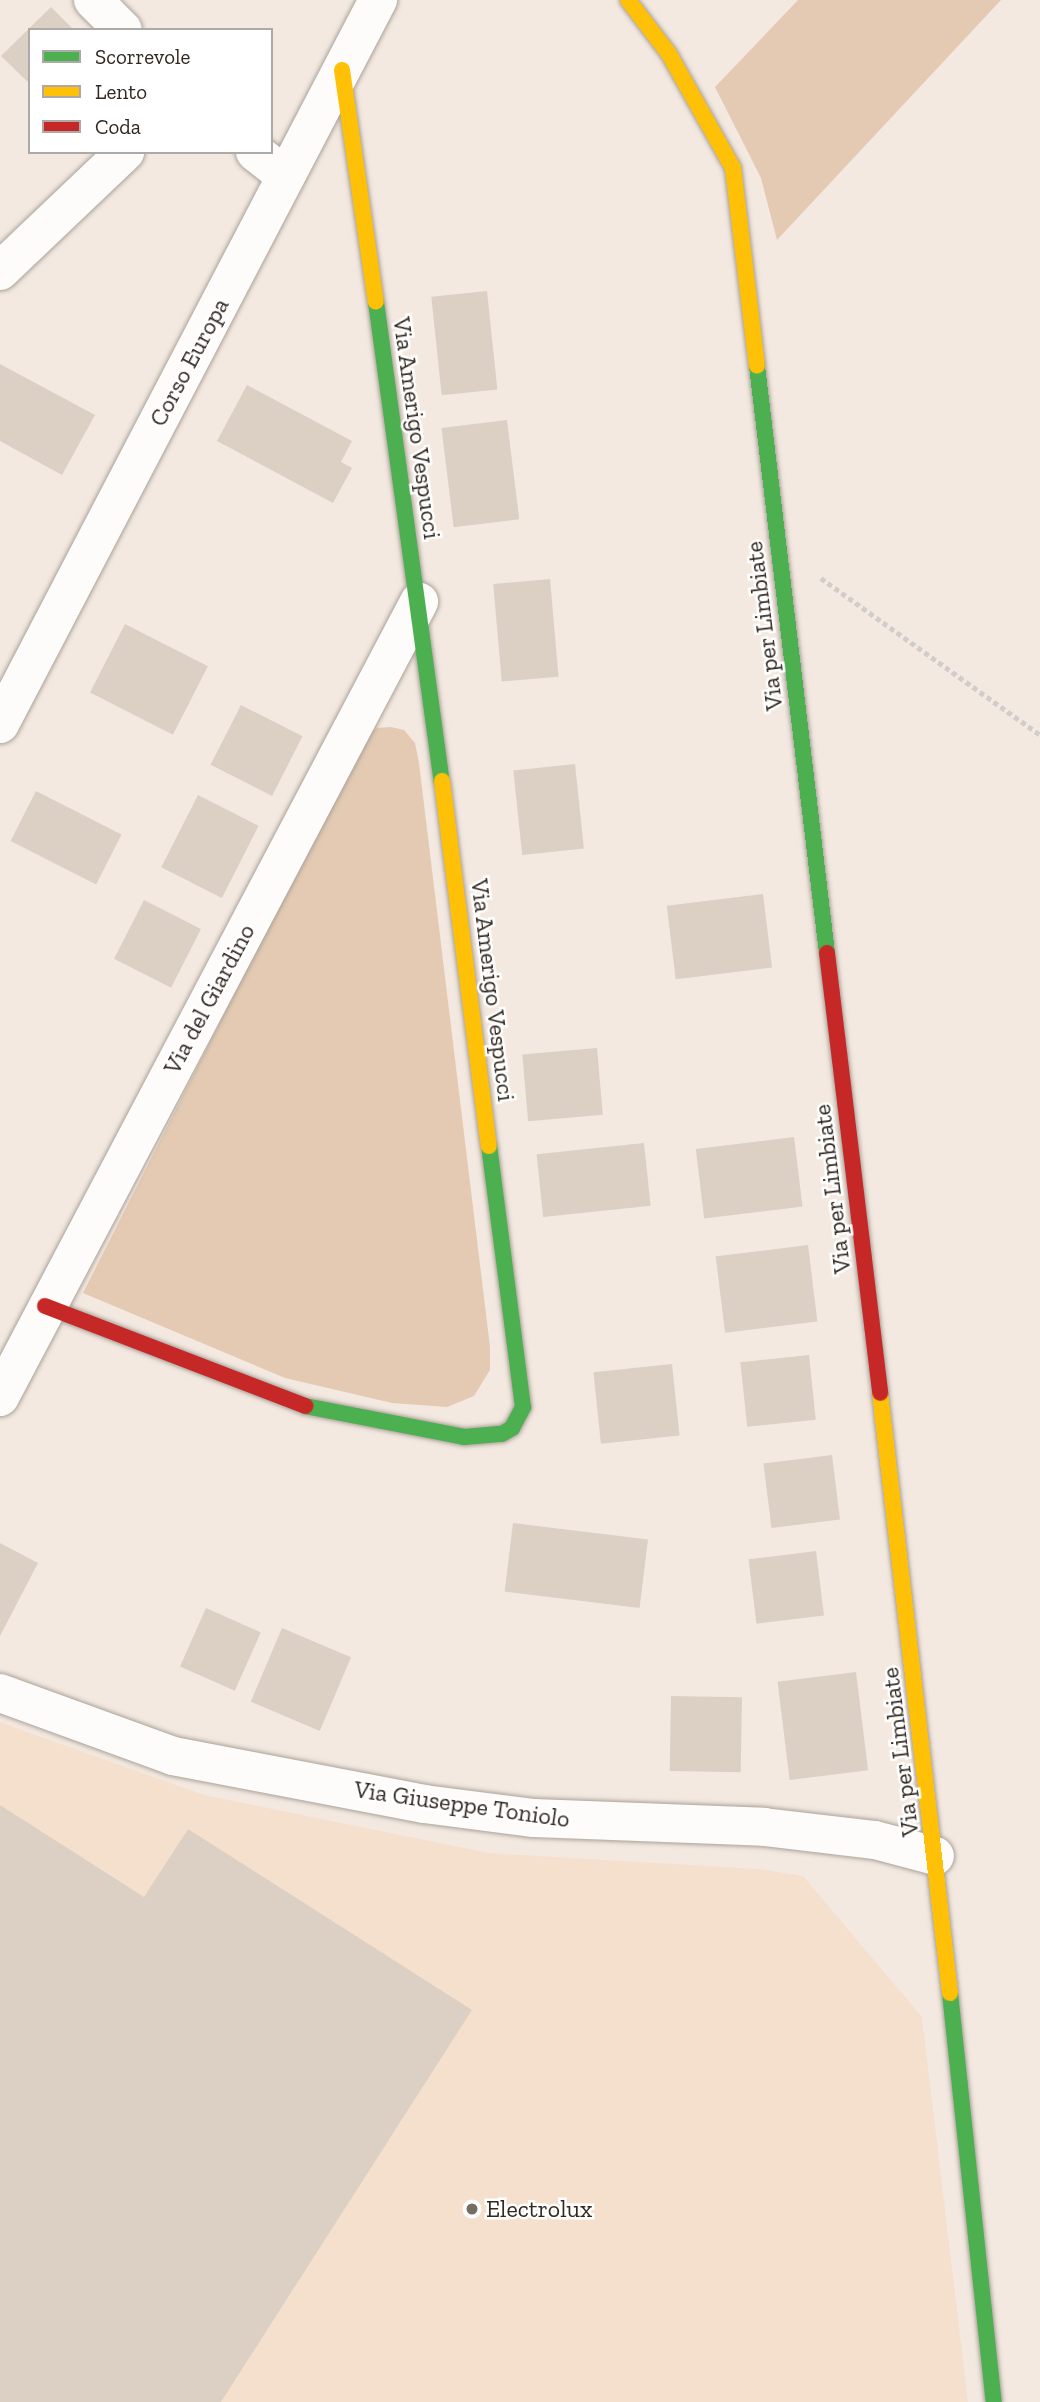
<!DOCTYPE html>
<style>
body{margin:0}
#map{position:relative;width:1040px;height:2402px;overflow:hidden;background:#f3e9e0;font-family:"Zilla Slab",serif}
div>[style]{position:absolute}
.built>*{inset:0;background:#f5e0ce}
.green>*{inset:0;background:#e4cab2}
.building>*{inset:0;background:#dcd0c5;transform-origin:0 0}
.path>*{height:4.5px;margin-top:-2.25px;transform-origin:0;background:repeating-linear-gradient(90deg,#d2ccca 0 5px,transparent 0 8.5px)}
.roads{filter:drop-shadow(0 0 2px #aaa29a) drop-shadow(0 0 2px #aaa29a)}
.street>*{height:38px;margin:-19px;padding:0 19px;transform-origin:19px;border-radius:19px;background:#fdfcfa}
.fast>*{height:16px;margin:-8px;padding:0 8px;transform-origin:8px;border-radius:8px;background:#4caf50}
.slow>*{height:16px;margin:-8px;padding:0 8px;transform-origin:8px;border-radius:8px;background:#ffc107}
.jam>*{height:16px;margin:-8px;padding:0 8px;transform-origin:8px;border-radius:8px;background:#c62828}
.dots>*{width:19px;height:19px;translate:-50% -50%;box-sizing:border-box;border:4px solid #fff;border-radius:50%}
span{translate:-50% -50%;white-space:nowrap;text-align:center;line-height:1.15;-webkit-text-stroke:5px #fff;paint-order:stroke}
.street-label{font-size:24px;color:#312820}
.poi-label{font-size:24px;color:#312820}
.left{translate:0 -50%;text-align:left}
.legend{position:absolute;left:28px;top:28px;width:245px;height:126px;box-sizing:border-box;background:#fff;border:2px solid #ada9a6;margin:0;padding:9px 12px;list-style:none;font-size:21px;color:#312820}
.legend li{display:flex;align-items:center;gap:14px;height:35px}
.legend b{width:35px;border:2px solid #ada9a6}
</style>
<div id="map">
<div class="built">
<div style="clip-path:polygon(0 1722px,204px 1795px,489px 1853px,759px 1869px,803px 1876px,922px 2017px,968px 2402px,0 2402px)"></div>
</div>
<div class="green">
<div style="clip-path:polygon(798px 0,1001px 0,777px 240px,761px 178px,715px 87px)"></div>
<div style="clip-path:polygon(391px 727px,404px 730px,415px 743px,419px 763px,490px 1347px,490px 1370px,474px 1396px,447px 1407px,392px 1403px,285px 1378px,83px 1293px,364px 738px,377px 728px)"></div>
</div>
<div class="building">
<div style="clip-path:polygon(51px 7px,74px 30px,30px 30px,30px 84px,1px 56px)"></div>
<div style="left:487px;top:291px;width:99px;height:56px;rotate:84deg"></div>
<div style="clip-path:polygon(0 364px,95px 415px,62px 475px,0 441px)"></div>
<div style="clip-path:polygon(247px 385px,352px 441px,341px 462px,352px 468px,333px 503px,217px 441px)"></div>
<div style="left:507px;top:420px;width:100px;height:66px;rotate:83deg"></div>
<div style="left:550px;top:579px;width:98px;height:57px;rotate:85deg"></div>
<div style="left:125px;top:624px;width:93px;height:77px;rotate:27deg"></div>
<div style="left:241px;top:705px;width:69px;height:67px;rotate:27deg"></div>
<div style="left:575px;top:764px;width:85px;height:62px;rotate:84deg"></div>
<div style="left:36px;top:791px;width:96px;height:56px;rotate:27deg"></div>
<div style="left:198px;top:795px;width:68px;height:81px;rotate:27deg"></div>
<div style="left:763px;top:894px;width:74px;height:97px;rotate:83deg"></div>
<div style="left:144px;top:900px;width:64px;height:66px;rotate:27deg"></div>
<div style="left:597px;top:1048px;width:67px;height:75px;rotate:85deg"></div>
<div style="left:794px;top:1137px;width:70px;height:99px;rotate:83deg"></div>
<div style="left:644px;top:1143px;width:63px;height:108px;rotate:84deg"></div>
<div style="left:808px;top:1245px;width:77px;height:93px;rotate:83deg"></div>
<div style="left:809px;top:1355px;width:65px;height:69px;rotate:84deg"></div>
<div style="left:672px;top:1364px;width:72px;height:79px;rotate:84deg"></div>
<div style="left:832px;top:1455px;width:65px;height:69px;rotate:83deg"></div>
<div style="left:513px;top:1523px;width:136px;height:69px;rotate:7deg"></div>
<div style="clip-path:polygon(0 1543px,38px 1563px,0 1636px)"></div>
<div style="left:816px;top:1551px;width:65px;height:68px;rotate:83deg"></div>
<div style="left:206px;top:1608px;width:60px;height:64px;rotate:24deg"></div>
<div style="left:282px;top:1628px;width:75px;height:80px;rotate:23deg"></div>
<div style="left:856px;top:1672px;width:99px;height:79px;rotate:83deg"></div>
<div style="left:671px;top:1696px;width:71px;height:75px;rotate:1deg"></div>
<div style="clip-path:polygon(0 1805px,144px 1897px,188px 1829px,472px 2010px,221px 2402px,0 2402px)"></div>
</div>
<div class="path">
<div style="left:821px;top:578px;width:269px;rotate:35.6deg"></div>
</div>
<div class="roads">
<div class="street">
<div style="left:93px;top:0;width:42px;rotate:45deg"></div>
<div style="left:255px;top:152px;width:39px;rotate:38deg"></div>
<div style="left:0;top:271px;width:173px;rotate:-43.6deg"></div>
<div style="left:0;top:724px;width:817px;rotate:-62.43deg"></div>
<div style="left:0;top:1397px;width:899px;rotate:-62.21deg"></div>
<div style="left:0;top:1693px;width:184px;rotate:20deg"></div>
<div style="left:173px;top:1756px;width:256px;rotate:10.8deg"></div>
<div style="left:424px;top:1804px;width:111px;rotate:7.3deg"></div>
<div style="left:534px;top:1818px;width:230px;rotate:2.2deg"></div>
<div style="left:764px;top:1827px;width:112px;rotate:6.7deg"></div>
<div style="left:875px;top:1840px;width:62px;rotate:14.9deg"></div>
</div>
<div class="fast">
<div style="left:376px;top:302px;width:484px;rotate:82.2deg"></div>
<div style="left:757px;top:366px;width:591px;rotate:83.2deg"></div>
<div style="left:305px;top:1406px;width:162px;rotate:11deg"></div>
<div style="left:464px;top:1437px;width:38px;rotate:-5deg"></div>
<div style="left:502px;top:1434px;width:12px;rotate:-31deg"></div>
<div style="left:512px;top:1428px;width:24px;rotate:-62deg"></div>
<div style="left:523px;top:1407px;width:263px;rotate:-97.4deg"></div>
<div style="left:950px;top:1993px;width:411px;rotate:83.9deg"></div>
</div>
<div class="slow">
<div style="left:628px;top:0;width:68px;rotate:52.8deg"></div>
<div style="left:669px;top:54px;width:131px;rotate:60.7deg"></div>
<div style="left:733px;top:168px;width:199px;rotate:83.1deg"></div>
<div style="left:342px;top:70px;width:234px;rotate:81.7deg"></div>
<div style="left:442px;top:781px;width:368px;rotate:82.7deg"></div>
<div style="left:880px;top:1393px;width:604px;rotate:83.35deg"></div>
</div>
<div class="jam">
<div style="left:827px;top:953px;width:443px;rotate:83.1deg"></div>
<div style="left:45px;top:1306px;width:279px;rotate:21deg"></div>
</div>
</div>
<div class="dots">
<div style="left:472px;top:2209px;background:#756c63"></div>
</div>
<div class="street-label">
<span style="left:189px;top:362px;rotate:-62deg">Corso Europa</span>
<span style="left:417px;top:428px;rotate:82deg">Via Amerigo Vespucci</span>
<span style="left:764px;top:626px;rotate:-97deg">Via per Limbiate</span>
<span style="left:493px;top:990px;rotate:83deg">Via Amerigo Vespucci</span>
<span style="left:209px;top:999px;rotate:-62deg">Via del Giardino</span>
<span style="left:832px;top:1189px;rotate:-97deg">Via per Limbiate</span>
<span style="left:900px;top:1752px;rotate:-97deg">Via per Limbiate</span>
<span style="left:462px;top:1804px;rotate:8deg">Via Giuseppe Toniolo</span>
</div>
<div class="poi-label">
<span class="left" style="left:486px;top:2209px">Electrolux</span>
</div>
<ul class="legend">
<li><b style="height:9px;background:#4caf50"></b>Scorrevole</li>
<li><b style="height:9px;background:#ffc107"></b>Lento</li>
<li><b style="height:9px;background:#c62828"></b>Coda</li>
</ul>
</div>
